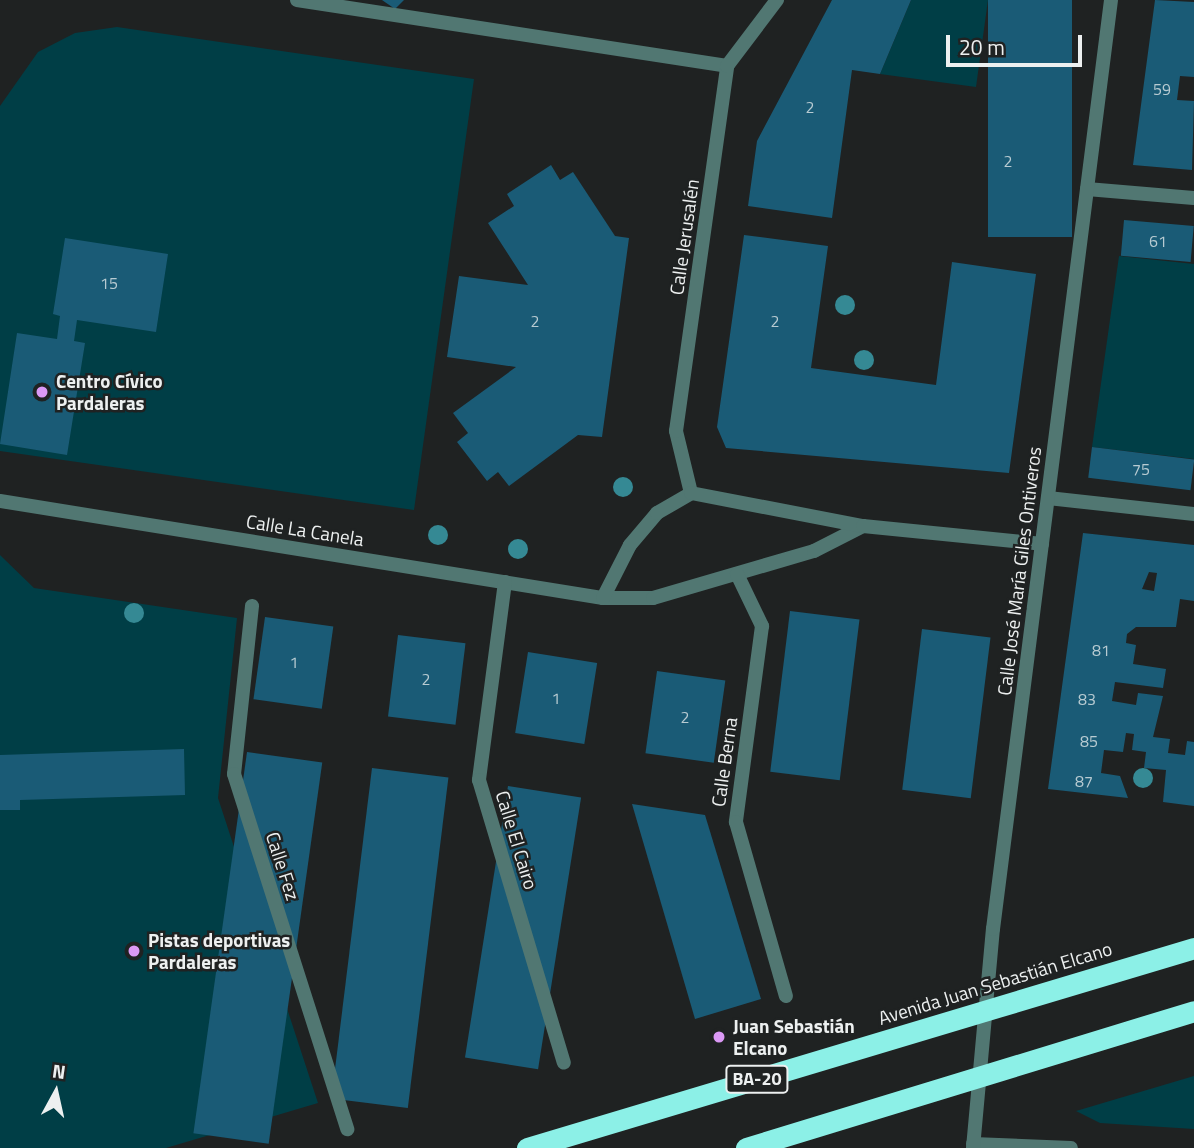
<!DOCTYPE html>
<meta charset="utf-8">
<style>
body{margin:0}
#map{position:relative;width:1194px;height:1148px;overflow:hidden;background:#1f2222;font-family:"Titillium Web",sans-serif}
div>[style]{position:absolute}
.green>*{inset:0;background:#003e46}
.building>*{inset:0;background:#1a5b76;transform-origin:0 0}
.street>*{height:14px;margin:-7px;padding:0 7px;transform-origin:7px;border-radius:7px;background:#517772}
.highway>*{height:21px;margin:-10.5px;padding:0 10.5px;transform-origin:10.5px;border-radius:10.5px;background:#8cf0e7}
.trees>*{width:20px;height:20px;margin:-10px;border-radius:50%;background:#358994}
.dots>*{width:19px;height:19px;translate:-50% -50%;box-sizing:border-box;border:4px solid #1f2222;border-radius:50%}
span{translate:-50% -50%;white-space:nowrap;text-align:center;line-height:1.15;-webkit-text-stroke:5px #1f2222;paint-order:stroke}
.number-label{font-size:16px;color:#b8cbd2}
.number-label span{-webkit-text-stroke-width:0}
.shield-label span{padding:2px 5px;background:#1f2222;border:2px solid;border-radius:5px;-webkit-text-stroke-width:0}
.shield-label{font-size:18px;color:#edf0f0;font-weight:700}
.street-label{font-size:19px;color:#edf0f0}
.poi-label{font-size:19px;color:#edf0f0;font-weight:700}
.left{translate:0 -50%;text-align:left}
.north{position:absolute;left:21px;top:1057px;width:70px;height:70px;-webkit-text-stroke:5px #1f2222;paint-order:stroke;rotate:8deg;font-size:19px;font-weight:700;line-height:28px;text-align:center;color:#edf0f0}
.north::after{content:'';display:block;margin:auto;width:24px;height:32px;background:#edf0f0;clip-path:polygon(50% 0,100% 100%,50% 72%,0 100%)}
.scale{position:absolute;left:946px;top:35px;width:136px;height:32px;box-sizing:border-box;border:4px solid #edf0f0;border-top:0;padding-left:9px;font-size:21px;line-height:24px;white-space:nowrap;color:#edf0f0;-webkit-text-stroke:5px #1f2222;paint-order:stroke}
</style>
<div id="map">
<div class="green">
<div style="clip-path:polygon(911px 0,988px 0,976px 87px,880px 74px)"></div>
<div style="clip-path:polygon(117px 27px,474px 79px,414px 510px,0 451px,0 106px,38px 52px,75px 33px)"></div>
<div style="clip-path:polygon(1119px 256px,1194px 264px,1194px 491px,1194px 459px,1092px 447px)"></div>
<div style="clip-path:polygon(0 555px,34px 588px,237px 618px,218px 798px,318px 1103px,166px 1148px,0 1148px)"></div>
<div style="clip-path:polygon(1194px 1076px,1194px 1129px,1100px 1123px,1076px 1111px)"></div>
</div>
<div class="building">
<div style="clip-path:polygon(382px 0,404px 0,395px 9px)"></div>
<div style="clip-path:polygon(832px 0,911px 0,880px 74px,852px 70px,832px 218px,748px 206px,757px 141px)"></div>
<div style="left:988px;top:0;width:84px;height:237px"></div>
<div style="clip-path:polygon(1155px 0,1194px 2px,1194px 77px,1180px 76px,1177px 100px,1194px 101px,1192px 170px,1133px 165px)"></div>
<div style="clip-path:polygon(551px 165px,560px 180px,573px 172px,615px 236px,629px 238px,602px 437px,578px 435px,509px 486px,498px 472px,487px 481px,457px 442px,468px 433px,453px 413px,516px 367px,447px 357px,459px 276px,528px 285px,488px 223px,514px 206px,507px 194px)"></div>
<div style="left:1124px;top:220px;width:70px;height:36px;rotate:5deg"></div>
<div style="clip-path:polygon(744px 235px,828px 246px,811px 368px,936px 385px,952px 262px,1036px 274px,1009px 473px,726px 448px,717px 427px)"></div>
<div style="clip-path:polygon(65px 238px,168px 254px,156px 332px,77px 320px,74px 341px,85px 343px,67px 455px,0 444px,17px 333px,57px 339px,60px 316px,53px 314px)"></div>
<div style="left:1092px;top:447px;width:103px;height:31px;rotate:7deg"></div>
<div style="clip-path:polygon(evenodd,1083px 533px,1194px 545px,1194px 601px,1180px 599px,1176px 627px,1136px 627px,1127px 634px,1126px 643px,1136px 645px,1133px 664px,1166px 669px,1163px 688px,1115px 682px,1112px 701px,1136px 705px,1138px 693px,1163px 696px,1153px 737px,1170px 739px,1168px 753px,1185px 755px,1187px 741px,1194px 742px,1194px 806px,1163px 802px,1166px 770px,1144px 768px,1146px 752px,1132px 750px,1134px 734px,1126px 733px,1123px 752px,1104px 750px,1101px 773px,1120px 776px,1128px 798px,1048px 789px,1083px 533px,1149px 572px,1157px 573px,1154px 591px,1142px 589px,1149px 572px)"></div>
<div style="left:790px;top:611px;width:70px;height:162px;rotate:7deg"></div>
<div style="left:265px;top:617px;width:69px;height:83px;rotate:8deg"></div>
<div style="left:922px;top:629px;width:69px;height:162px;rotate:7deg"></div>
<div style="left:398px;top:635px;width:68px;height:82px;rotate:7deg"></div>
<div style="left:528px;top:652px;width:70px;height:82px;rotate:9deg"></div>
<div style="left:657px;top:671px;width:69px;height:83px;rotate:8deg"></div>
<div style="clip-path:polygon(184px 749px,185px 795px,20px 800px,20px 810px,0 810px,0 755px)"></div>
<div style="left:247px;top:752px;width:76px;height:385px;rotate:8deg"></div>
<div style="left:372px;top:768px;width:77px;height:333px;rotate:7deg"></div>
<div style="left:508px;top:786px;width:74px;height:275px;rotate:9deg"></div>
<div style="clip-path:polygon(632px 804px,705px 815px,761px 999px,695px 1019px)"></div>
</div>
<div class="street">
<div style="left:297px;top:0;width:435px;rotate:8.7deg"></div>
<div style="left:1087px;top:189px;width:107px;rotate:4.8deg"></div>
<div style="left:691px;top:493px;width:64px;rotate:-103.6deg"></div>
<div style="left:676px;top:431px;width:369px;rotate:-82deg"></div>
<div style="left:727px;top:66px;width:83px;rotate:-52.9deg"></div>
<div style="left:1048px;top:498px;width:147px;rotate:6.3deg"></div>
<div style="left:0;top:501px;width:611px;rotate:9.14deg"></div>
<div style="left:603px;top:598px;width:50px"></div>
<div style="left:653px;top:598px;width:168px;rotate:-16.3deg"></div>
<div style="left:814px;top:551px;width:55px;rotate:-27deg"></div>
<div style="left:737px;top:574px;width:58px;rotate:64.3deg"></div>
<div style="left:762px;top:626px;width:198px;rotate:97.6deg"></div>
<div style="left:736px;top:822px;width:181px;rotate:74deg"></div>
<div style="left:505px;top:582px;width:200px;rotate:97.5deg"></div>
<div style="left:479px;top:780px;width:295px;rotate:73.3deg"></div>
<div style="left:603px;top:598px;width:59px;rotate:-63deg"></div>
<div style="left:630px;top:545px;width:42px;rotate:-49.8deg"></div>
<div style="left:657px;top:513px;width:39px;rotate:-30deg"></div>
<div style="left:691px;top:493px;width:175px;rotate:10.9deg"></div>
<div style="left:863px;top:526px;width:180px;rotate:5.7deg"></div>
<div style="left:252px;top:606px;width:169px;rotate:96.1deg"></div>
<div style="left:234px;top:774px;width:373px;rotate:72.3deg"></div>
<div style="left:973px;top:1144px;width:98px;rotate:2.3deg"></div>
<div style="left:973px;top:1148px;width:220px;rotate:-84.8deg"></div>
<div style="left:993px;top:929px;width:936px;rotate:-82.76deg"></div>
</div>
<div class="highway">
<div style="left:527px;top:1148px;width:696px;rotate:-16.69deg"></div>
<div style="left:746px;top:1148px;width:468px;rotate:-17deg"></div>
</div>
<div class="trees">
<div style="left:845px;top:305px"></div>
<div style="left:864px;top:360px"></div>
<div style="left:623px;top:487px"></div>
<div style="left:438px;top:535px"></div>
<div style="left:518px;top:549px"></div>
<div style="left:134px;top:613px"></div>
<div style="left:1143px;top:778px"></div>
</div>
<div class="dots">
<div style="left:42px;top:392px;background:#db99f5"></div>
<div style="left:134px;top:951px;background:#db99f5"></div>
<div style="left:719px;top:1037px;background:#db99f5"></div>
</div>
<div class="number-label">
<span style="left:1162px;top:89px">59</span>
<span style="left:810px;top:107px">2</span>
<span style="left:1008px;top:161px">2</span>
<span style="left:1158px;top:241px">61</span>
<span style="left:109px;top:283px">15</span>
<span style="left:535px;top:321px">2</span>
<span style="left:775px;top:321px">2</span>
<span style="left:1141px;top:469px">75</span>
<span style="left:1101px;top:650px">81</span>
<span style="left:294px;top:662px">1</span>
<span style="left:426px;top:679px">2</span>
<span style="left:556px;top:698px">1</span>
<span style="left:1087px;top:699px">83</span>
<span style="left:685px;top:717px">2</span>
<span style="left:1089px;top:741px">85</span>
<span style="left:1084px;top:781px">87</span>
</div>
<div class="shield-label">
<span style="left:757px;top:1079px">BA-20</span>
</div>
<div class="street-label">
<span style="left:684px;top:237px;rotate:-82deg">Calle Jerusalén</span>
<span style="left:305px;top:530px;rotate:9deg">Calle La Canela</span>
<span style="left:1019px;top:571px;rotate:-83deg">Calle José María Giles Ontiveros</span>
<span style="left:724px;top:762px;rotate:-82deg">Calle Berna</span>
<span style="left:517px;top:840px;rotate:73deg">Calle El Cairo</span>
<span style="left:283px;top:866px;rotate:72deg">Calle Fez</span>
<span style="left:995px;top:983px;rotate:-17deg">Avenida Juan Sebastián Elcano</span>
</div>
<div class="poi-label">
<span class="left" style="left:56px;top:392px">Centro Cívico<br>Pardaleras</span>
<span class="left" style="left:148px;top:951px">Pistas deportivas<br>Pardaleras</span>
<span class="left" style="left:733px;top:1037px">Juan Sebastián<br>Elcano</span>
</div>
<div class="north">N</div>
<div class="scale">20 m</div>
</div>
